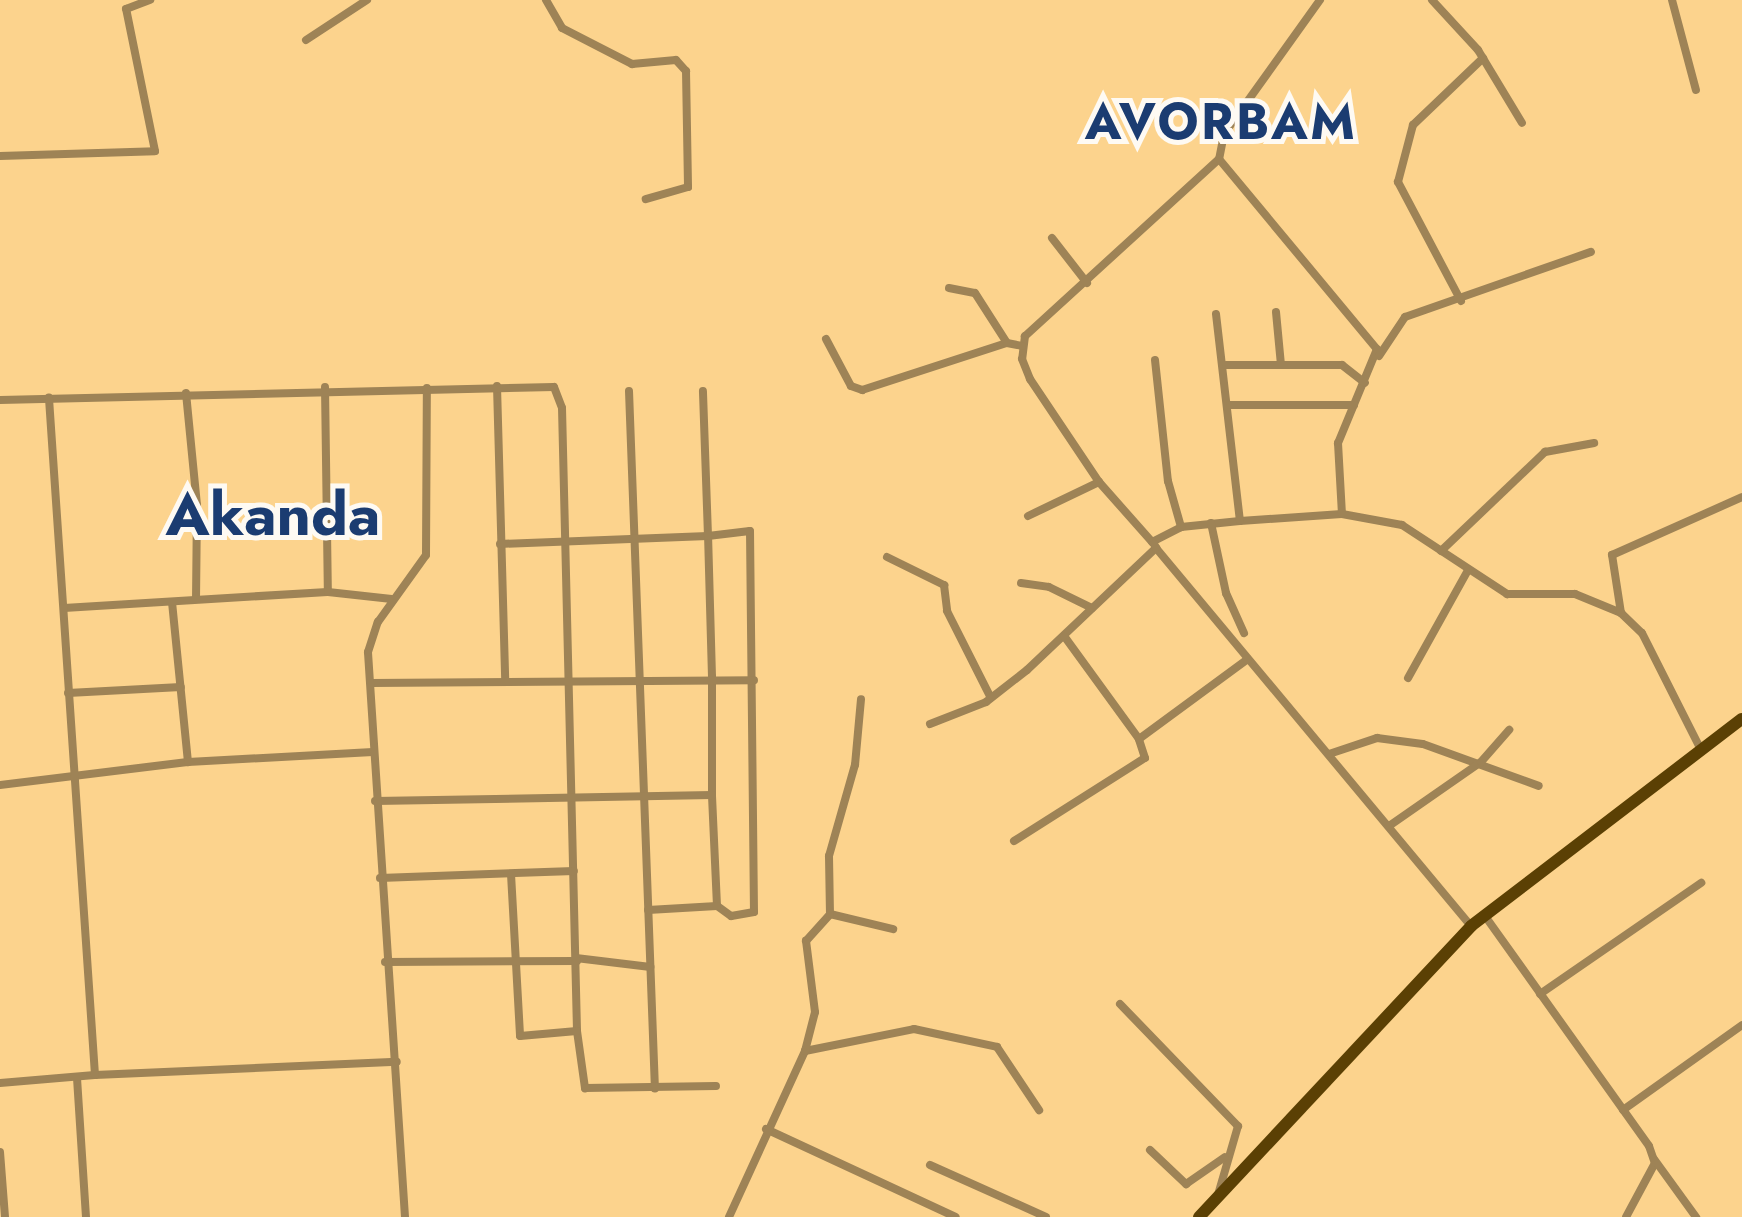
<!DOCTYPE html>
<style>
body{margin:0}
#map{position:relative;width:1742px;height:1217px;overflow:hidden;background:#fcd38d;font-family:Jost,sans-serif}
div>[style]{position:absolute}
.street>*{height:8px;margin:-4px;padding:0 4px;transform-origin:4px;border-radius:4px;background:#9e8356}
.primary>*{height:12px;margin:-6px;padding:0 6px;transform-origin:6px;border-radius:6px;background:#5b4004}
span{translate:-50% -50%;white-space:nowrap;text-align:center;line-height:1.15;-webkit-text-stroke:10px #fefaf3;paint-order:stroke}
.district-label{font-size:50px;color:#1b3c71;font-weight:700;letter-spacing:2.5px}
.town-label{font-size:60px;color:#1b3c71;font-weight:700}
</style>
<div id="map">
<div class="street">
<div style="left:546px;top:0;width:32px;rotate:60deg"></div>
<div style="left:562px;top:28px;width:79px;rotate:27.2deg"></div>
<div style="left:632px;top:64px;width:44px;rotate:-5.2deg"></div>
<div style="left:676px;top:60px;width:15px;rotate:48deg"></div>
<div style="left:686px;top:71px;width:116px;rotate:89deg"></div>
<div style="left:688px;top:187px;width:44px;rotate:164.1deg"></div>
<div style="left:1320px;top:0;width:165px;rotate:125.6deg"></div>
<div style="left:1224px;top:134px;width:25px;rotate:101deg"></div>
<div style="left:1219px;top:159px;width:263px;rotate:137.6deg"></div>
<div style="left:1025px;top:336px;width:23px;rotate:97deg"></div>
<div style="left:1022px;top:359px;width:22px;rotate:68deg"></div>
<div style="left:1030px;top:379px;width:124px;rotate:56.2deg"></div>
<div style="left:1099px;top:482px;width:80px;rotate:48.5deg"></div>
<div style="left:1152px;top:542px;width:33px;rotate:-27deg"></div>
<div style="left:1181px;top:527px;width:59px;rotate:-5.8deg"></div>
<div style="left:1240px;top:521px;width:102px;rotate:-3.9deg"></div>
<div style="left:1342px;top:514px;width:61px;rotate:10.4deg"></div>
<div style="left:1402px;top:525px;width:126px;rotate:33.3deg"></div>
<div style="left:1507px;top:594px;width:68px"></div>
<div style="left:1575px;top:594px;width:50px;rotate:22.4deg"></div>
<div style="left:1621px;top:613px;width:29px;rotate:44deg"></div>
<div style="left:1642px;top:633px;width:131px;rotate:63.2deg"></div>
<div style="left:1432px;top:0;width:68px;rotate:47.4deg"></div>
<div style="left:1478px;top:50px;width:85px;rotate:58.9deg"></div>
<div style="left:1672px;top:0;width:93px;rotate:75.1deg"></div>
<div style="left:306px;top:40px;width:73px;rotate:-33.3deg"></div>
<div style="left:0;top:156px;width:155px;rotate:-1.8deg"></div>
<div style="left:155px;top:151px;width:145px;rotate:-101.5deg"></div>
<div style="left:126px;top:9px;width:26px;rotate:-21deg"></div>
<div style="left:1219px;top:159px;width:247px;rotate:50.3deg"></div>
<div style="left:1377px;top:349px;width:102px;rotate:112.5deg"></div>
<div style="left:1338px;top:443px;width:71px;rotate:86.8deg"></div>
<div style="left:1052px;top:238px;width:57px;rotate:52.1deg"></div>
<div style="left:949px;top:288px;width:26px;rotate:11deg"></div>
<div style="left:975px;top:293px;width:59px;rotate:57.4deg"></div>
<div style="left:1461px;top:301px;width:135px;rotate:-117.9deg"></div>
<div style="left:1398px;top:182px;width:59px;rotate:-75.3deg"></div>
<div style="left:1413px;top:125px;width:97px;rotate:-43.7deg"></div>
<div style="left:1276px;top:312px;width:53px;rotate:84.6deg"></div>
<div style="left:1216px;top:314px;width:208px;rotate:83.4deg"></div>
<div style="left:826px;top:339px;width:53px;rotate:62deg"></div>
<div style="left:851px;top:386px;width:12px;rotate:20deg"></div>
<div style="left:862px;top:390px;width:152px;rotate:-18deg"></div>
<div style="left:1007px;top:343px;width:15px;rotate:11deg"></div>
<div style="left:1379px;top:356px;width:47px;rotate:-56.3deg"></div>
<div style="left:1405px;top:317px;width:197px;rotate:-19.3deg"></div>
<div style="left:1155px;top:360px;width:122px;rotate:83.9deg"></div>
<div style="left:1168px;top:481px;width:48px;rotate:74.2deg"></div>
<div style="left:1226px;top:365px;width:116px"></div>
<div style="left:1342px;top:365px;width:29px;rotate:38deg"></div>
<div style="left:497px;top:386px;width:294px;rotate:88.4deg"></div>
<div style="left:325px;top:387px;width:205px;rotate:89.2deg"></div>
<div style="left:629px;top:391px;width:698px;rotate:87.87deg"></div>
<div style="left:186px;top:393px;width:113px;rotate:84.4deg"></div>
<div style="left:197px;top:505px;width:94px;rotate:90.6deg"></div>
<div style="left:0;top:400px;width:554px;rotate:-1.34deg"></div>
<div style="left:554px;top:387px;width:22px;rotate:69deg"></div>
<div style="left:562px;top:408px;width:623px;rotate:88.62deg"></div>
<div style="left:577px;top:1031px;width:58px;rotate:82deg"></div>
<div style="left:585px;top:1088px;width:131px;rotate:-0.9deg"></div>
<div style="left:1230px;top:405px;width:124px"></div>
<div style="left:1028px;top:516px;width:79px;rotate:-25.6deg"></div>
<div style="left:1211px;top:523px;width:72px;rotate:77.9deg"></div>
<div style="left:1226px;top:593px;width:44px;rotate:65.8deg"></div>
<div style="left:500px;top:544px;width:208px;rotate:-2.2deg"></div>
<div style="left:708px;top:536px;width:42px;rotate:-6.8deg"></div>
<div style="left:750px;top:531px;width:381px;rotate:89.4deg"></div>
<div style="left:754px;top:912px;width:23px;rotate:170deg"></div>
<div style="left:731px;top:916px;width:17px;rotate:-144deg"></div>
<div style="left:717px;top:906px;width:111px;rotate:-92.6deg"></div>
<div style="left:712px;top:795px;width:118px;rotate:-90deg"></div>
<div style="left:712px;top:677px;width:141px;rotate:-91.6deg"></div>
<div style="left:708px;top:536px;width:145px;rotate:-92deg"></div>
<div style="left:1156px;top:548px;width:492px;rotate:50.2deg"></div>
<div style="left:1441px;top:551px;width:144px;rotate:-43.6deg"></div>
<div style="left:1545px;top:452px;width:50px;rotate:-10.4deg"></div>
<div style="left:887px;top:557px;width:64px;rotate:26.2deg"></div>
<div style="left:944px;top:585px;width:26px;rotate:83deg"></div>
<div style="left:947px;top:611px;width:97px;rotate:63.2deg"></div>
<div style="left:1021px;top:583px;width:28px;rotate:8deg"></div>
<div style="left:1049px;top:587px;width:48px;rotate:26deg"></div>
<div style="left:172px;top:602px;width:161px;rotate:84.3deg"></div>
<div style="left:64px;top:608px;width:264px;rotate:-3.5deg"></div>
<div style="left:328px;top:592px;width:64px;rotate:6.2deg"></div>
<div style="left:1621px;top:613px;width:59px;rotate:-98.8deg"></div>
<div style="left:1612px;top:555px;width:142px;rotate:-24deg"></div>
<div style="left:1408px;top:678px;width:124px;rotate:-60.9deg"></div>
<div style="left:371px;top:683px;width:383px;rotate:-0.4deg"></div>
<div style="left:68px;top:693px;width:113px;rotate:-3deg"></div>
<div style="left:930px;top:724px;width:60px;rotate:-21.4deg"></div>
<div style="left:986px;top:702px;width:52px;rotate:-38deg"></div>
<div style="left:1027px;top:670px;width:178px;rotate:-43.4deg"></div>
<div style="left:1156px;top:548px;width:4px;rotate:-117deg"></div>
<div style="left:1139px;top:739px;width:135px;rotate:-36.3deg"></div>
<div style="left:1329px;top:754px;width:51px;rotate:-18.4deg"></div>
<div style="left:1377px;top:738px;width:46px;rotate:7.4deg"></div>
<div style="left:1423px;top:744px;width:123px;rotate:19.9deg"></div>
<div style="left:0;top:785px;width:189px;rotate:-7deg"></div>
<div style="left:188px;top:762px;width:185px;rotate:-3.1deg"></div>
<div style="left:375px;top:801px;width:337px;rotate:-1deg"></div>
<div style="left:1389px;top:826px;width:112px;rotate:-34.8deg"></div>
<div style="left:1481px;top:762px;width:43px;rotate:-48.8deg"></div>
<div style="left:1014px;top:841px;width:155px;rotate:-32.4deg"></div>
<div style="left:1145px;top:758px;width:20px;rotate:-108deg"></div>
<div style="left:1139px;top:739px;width:126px;rotate:-126deg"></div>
<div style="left:511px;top:874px;width:162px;rotate:86.8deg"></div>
<div style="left:520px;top:1036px;width:57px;rotate:-5deg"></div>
<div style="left:380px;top:878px;width:194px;rotate:-2.1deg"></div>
<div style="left:648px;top:910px;width:69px;rotate:-3.3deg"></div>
<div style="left:830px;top:914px;width:65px;rotate:13.4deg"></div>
<div style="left:1485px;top:916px;width:282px;rotate:54.5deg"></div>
<div style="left:1649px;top:1146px;width:18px;rotate:71deg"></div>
<div style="left:1655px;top:1163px;width:61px;rotate:118.2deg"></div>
<div style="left:576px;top:958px;width:75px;rotate:6.9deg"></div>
<div style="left:385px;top:962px;width:192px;rotate:-0.3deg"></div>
<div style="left:1540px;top:994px;width:196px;rotate:-34.6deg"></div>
<div style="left:1120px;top:1004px;width:170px;rotate:46deg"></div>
<div style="left:1238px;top:1126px;width:72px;rotate:106.2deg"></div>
<div style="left:805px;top:1051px;width:111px;rotate:-11.4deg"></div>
<div style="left:914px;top:1029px;width:85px;rotate:12.2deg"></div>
<div style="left:997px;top:1047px;width:76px;rotate:56.3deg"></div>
<div style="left:95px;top:1075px;width:302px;rotate:-2.5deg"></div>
<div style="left:77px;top:1078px;width:139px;rotate:86.3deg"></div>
<div style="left:0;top:1083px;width:95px;rotate:-4.8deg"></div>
<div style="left:95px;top:1075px;width:679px;rotate:-93.89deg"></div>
<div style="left:1623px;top:1110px;width:146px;rotate:-35.5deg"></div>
<div style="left:766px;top:1129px;width:209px;rotate:24.9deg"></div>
<div style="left:1150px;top:1150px;width:50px;rotate:43.4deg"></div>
<div style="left:1186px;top:1184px;width:47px;rotate:-34.7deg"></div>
<div style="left:0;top:1152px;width:65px;rotate:85.6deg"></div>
<div style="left:1654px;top:1159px;width:72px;rotate:54.1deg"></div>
<div style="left:930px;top:1165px;width:127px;rotate:24.1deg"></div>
<div style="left:405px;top:1217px;width:566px;rotate:-93.75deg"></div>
<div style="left:368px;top:652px;width:32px;rotate:-72deg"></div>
<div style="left:378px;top:622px;width:82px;rotate:-54.4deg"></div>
<div style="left:426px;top:555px;width:167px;rotate:-89.7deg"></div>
<div style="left:729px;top:1217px;width:183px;rotate:-65.4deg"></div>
<div style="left:805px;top:1051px;width:40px;rotate:-75.6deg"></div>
<div style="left:815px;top:1012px;width:72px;rotate:-97.2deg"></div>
<div style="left:806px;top:941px;width:36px;rotate:-48deg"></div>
<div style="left:830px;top:914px;width:58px;rotate:-91deg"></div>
<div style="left:829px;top:856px;width:95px;rotate:-74.1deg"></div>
<div style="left:855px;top:765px;width:66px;rotate:-84.8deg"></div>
</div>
<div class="primary">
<div style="left:1199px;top:1217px;width:398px;rotate:-46.9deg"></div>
<div style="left:1471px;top:926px;width:341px;rotate:-37.4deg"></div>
</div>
<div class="district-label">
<span style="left:1221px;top:122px">AVORBAM</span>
</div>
<div class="town-label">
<span style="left:273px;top:514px">Akanda</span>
</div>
</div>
